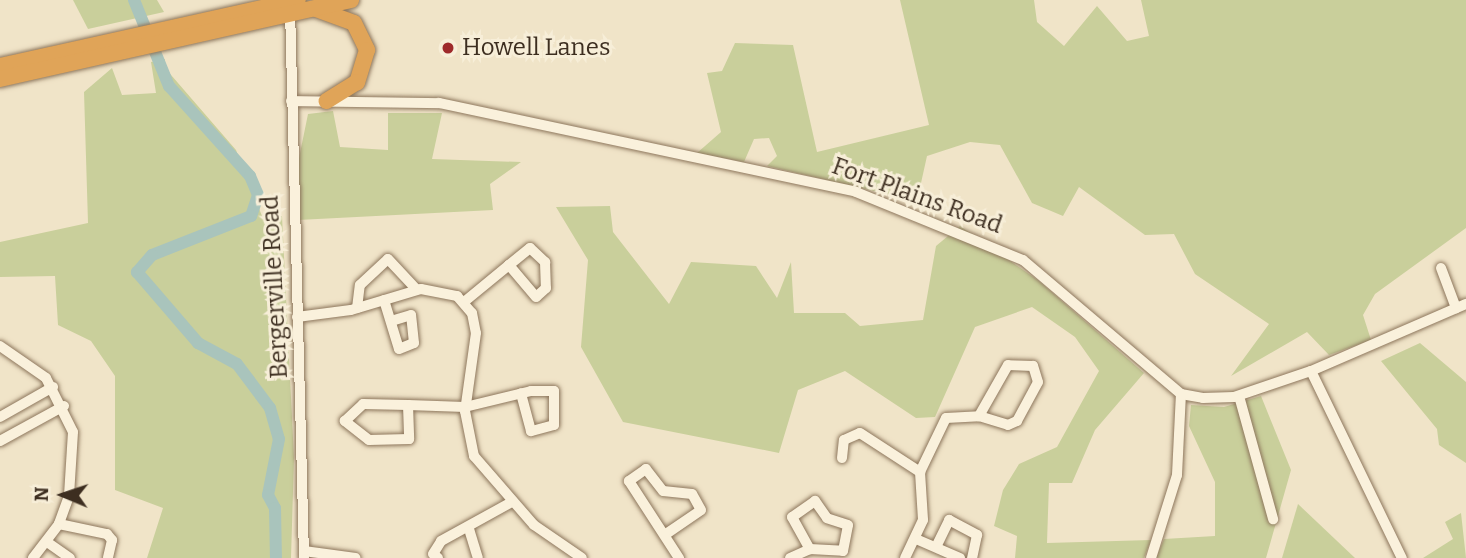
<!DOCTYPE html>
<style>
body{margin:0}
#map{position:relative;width:1466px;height:558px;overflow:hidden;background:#f0e4c8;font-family:Bitter,serif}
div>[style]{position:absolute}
.green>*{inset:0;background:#c9cf9b}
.river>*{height:12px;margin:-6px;padding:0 6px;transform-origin:6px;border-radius:6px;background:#a9c4bc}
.roads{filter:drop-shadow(0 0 2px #8d765c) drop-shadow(0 0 2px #8d765c)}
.minor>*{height:10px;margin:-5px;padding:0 5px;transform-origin:5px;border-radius:5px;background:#faf1dc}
.highway>*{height:16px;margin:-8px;padding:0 8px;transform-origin:8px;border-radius:8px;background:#e0a458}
.dots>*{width:19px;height:19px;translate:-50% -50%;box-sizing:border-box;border:4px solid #f7eed8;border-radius:50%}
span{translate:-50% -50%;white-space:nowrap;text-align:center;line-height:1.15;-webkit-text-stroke:6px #f7eed8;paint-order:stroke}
.poi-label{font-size:24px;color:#3d2e20}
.left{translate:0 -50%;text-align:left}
.street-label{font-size:24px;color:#3d2e20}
.north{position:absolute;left:28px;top:460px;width:70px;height:70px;-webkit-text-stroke:5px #f7eed8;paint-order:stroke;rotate:272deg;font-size:19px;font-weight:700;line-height:28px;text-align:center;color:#3d2e20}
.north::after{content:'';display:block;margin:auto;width:24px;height:32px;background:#3d2e20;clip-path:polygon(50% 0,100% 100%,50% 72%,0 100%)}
</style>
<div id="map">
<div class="green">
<div style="clip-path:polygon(73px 0,157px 0,164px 12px,88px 29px)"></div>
<div style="clip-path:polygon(900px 0,1034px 0,1037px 22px,1064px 46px,1097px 6px,1127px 41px,1149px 36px,1141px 0,1466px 0,1466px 228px,1375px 294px,1363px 315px,1371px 340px,1329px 355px,1307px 332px,1231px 376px,1269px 324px,1195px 274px,1174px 234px,1145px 235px,1079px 187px,1063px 216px,1032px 203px,1000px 145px,970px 142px,927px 156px,917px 201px,767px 166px,777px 156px,769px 138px,754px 139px,744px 162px,697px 153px,721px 132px,707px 73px,722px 71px,735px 43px,793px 45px,817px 152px,929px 125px)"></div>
<div style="clip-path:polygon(165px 59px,165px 68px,236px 150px,262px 216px,282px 216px,294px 458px,291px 558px,147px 558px,163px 508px,115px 490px,115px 376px,91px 341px,58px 325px,55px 276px,0 277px,0 242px,88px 223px,84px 92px,112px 68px,122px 95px,156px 93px,151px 62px)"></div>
<div style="clip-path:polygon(333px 111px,340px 147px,388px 150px,388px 113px,442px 113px,432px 159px,521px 162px,490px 184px,493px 210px,298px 220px,297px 168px,308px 114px)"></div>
<div style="clip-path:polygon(610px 206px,613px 232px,669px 304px,691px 262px,756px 266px,777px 298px,791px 262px,794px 313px,845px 313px,860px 326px,923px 320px,936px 246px,960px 226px,1039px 281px,1144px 373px,1095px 430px,1072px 483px,1049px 483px,1047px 543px,1151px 540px,1144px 558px,1015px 558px,1017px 536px,994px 526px,1003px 490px,1019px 464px,1057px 447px,1099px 371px,1075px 337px,1032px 307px,975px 327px,935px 417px,916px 418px,845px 371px,798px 390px,779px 453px,623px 422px,581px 347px,588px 260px,556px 207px)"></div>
<div style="clip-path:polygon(1420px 343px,1466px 382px,1466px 463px,1439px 445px,1437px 429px,1381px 361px)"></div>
<div style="clip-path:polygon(1261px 396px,1291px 470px,1266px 558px,1156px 558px,1164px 539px,1215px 536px,1215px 482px,1189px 426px,1191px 405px,1224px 407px)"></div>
<div style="clip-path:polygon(1298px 504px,1355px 558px,1282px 558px)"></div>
<div style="clip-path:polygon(1461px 513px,1466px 558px,1423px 558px,1453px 539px,1445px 522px)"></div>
</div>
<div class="river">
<div style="left:134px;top:0;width:93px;rotate:67.9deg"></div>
<div style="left:169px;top:86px;width:121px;rotate:48deg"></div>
<div style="left:250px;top:176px;width:21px;rotate:67deg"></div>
<div style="left:258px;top:195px;width:22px;rotate:108deg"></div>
<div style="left:251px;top:216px;width:106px;rotate:158.5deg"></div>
<div style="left:152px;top:255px;width:23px;rotate:131deg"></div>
<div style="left:137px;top:272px;width:94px;rotate:49.3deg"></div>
<div style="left:198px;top:343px;width:44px;rotate:28.3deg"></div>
<div style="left:237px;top:364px;width:55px;rotate:53.1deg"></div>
<div style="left:270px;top:408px;width:32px;rotate:74deg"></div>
<div style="left:279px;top:439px;width:57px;rotate:101.1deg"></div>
<div style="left:268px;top:495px;width:15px;rotate:62deg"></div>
<div style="left:275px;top:508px;width:50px;rotate:88.9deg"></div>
</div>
<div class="roads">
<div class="minor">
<div style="left:290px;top:8px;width:550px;rotate:88.54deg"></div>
<div style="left:291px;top:101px;width:148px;rotate:0.8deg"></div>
<div style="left:439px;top:103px;width:426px;rotate:12deg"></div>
<div style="left:856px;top:192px;width:180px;rotate:22.2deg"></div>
<div style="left:1023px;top:260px;width:207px;rotate:40.3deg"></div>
<div style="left:1181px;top:394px;width:22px;rotate:10deg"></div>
<div style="left:1203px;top:398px;width:31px;rotate:-2deg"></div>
<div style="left:1234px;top:397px;width:81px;rotate:-18.7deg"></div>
<div style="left:1311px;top:371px;width:169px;rotate:-23.4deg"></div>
<div style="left:1441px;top:268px;width:43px;rotate:69.4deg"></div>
<div style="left:384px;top:300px;width:51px;rotate:73deg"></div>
<div style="left:399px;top:349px;width:16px;rotate:-22deg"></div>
<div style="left:414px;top:343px;width:28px;rotate:-96deg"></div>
<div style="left:411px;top:315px;width:21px;rotate:163deg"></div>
<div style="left:464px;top:302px;width:58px;rotate:-39.4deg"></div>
<div style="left:509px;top:265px;width:27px;rotate:-39deg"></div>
<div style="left:530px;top:248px;width:21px;rotate:43deg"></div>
<div style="left:545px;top:262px;width:26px;rotate:88deg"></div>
<div style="left:546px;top:288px;width:13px;rotate:138deg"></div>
<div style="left:536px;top:297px;width:42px;rotate:-130.2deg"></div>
<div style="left:357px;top:308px;width:23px;rotate:-83deg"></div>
<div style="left:360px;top:285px;width:38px;rotate:-43deg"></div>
<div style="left:388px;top:259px;width:42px;rotate:46.9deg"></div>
<div style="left:297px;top:317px;width:54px;rotate:-7.4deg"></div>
<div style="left:351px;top:310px;width:73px;rotate:-16.7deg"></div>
<div style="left:421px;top:289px;width:37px;rotate:11deg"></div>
<div style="left:457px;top:296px;width:23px;rotate:49deg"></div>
<div style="left:472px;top:313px;width:20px;rotate:79deg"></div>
<div style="left:476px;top:333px;width:79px;rotate:98deg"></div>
<div style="left:465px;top:411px;width:46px;rotate:78.7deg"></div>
<div style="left:474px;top:456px;width:91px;rotate:49deg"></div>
<div style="left:534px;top:525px;width:58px;rotate:34.5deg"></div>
<div style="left:0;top:346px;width:56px;rotate:34.8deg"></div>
<div style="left:46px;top:378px;width:60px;rotate:63.4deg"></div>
<div style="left:73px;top:432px;width:64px;rotate:93.6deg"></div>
<div style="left:69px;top:496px;width:30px;rotate:110deg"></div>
<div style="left:59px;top:524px;width:43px;rotate:127.4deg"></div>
<div style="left:1311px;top:371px;width:208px;rotate:64.1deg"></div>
<div style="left:1239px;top:396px;width:128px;rotate:74.5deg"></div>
<div style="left:408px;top:405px;width:34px;rotate:88deg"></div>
<div style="left:409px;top:439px;width:40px;rotate:178.6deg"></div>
<div style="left:369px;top:440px;width:31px;rotate:-142deg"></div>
<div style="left:345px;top:421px;width:25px;rotate:-43deg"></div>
<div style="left:363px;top:404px;width:45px;rotate:1.3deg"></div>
<div style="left:408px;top:405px;width:57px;rotate:2deg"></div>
<div style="left:465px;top:407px;width:68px;rotate:-13.6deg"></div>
<div style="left:531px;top:391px;width:23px"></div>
<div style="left:554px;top:391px;width:34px;rotate:90deg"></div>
<div style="left:554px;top:425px;width:24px;rotate:165deg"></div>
<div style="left:531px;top:431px;width:39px;rotate:-105deg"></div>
<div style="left:0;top:417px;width:61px;rotate:-29.5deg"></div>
<div style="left:0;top:441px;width:73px;rotate:-28.7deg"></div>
<div style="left:842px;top:458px;width:18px;rotate:-84deg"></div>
<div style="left:844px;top:440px;width:17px;rotate:-24deg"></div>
<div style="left:860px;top:433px;width:72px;rotate:33deg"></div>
<div style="left:920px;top:472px;width:48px;rotate:86.4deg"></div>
<div style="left:923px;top:520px;width:42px;rotate:115.3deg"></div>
<div style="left:920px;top:472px;width:60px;rotate:-64.3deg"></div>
<div style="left:946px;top:418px;width:33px;rotate:-3deg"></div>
<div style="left:979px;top:416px;width:30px;rotate:17deg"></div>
<div style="left:1008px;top:425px;width:10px;rotate:-24deg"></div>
<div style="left:1017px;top:421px;width:44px;rotate:-61.7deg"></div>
<div style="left:1038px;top:382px;width:17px;rotate:-107deg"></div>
<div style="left:1033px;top:366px;width:25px;rotate:-178deg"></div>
<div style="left:1008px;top:365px;width:59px;rotate:119.6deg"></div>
<div style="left:59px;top:524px;width:49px;rotate:11.8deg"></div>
<div style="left:107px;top:534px;width:8px;rotate:50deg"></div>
<div style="left:112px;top:540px;width:18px;rotate:103deg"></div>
<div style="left:469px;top:529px;width:30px;rotate:73deg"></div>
<div style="left:666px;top:534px;width:42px;rotate:-34.4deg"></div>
<div style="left:701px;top:510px;width:18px;rotate:-119deg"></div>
<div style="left:692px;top:494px;width:29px;rotate:-174deg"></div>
<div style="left:663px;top:491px;width:28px;rotate:-128deg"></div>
<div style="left:646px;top:469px;width:21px;rotate:145deg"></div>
<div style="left:629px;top:481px;width:92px;rotate:57deg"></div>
<div style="left:916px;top:539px;width:48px;rotate:23.4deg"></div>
<div style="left:47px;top:542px;width:28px;rotate:35deg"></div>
<div style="left:937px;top:545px;width:28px;rotate:-64deg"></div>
<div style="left:949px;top:520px;width:32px;rotate:28deg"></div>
<div style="left:977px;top:535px;width:24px;rotate:102deg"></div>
<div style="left:304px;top:551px;width:52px;rotate:7.7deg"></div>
<div style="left:438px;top:558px;width:6px;rotate:-141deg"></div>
<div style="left:433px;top:554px;width:15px;rotate:-58deg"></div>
<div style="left:441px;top:541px;width:81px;rotate:-28.8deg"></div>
<div style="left:790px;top:558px;width:22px;rotate:-24deg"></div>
<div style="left:810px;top:549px;width:33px;rotate:3deg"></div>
<div style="left:843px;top:551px;width:26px;rotate:-79deg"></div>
<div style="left:848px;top:525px;width:22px;rotate:-162deg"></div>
<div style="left:827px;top:518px;width:21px;rotate:-125deg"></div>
<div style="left:815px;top:501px;width:28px;rotate:145deg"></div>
<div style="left:792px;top:517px;width:37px;rotate:61deg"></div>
<div style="left:1151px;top:558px;width:87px;rotate:-72.6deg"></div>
<div style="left:1177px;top:475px;width:81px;rotate:-87.2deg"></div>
</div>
<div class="highway">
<div style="left:316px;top:9px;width:40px;rotate:20.2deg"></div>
<div style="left:354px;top:23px;width:30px;rotate:64deg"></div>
<div style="left:367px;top:50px;width:34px;rotate:107deg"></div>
<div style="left:357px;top:82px;width:36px;rotate:148deg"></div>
<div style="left:0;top:66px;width:305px;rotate:-12.5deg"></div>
<div style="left:0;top:79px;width:360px;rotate:-12.7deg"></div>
</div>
</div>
<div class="dots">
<div style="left:448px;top:48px;background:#9e2a2b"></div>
</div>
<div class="poi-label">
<span class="left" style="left:462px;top:48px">Howell Lanes</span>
</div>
<div class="street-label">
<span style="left:917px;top:196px;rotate:20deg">Fort Plains Road</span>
<span style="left:275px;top:287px;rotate:-93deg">Bergerville Road</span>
</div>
<div class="north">N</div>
</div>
